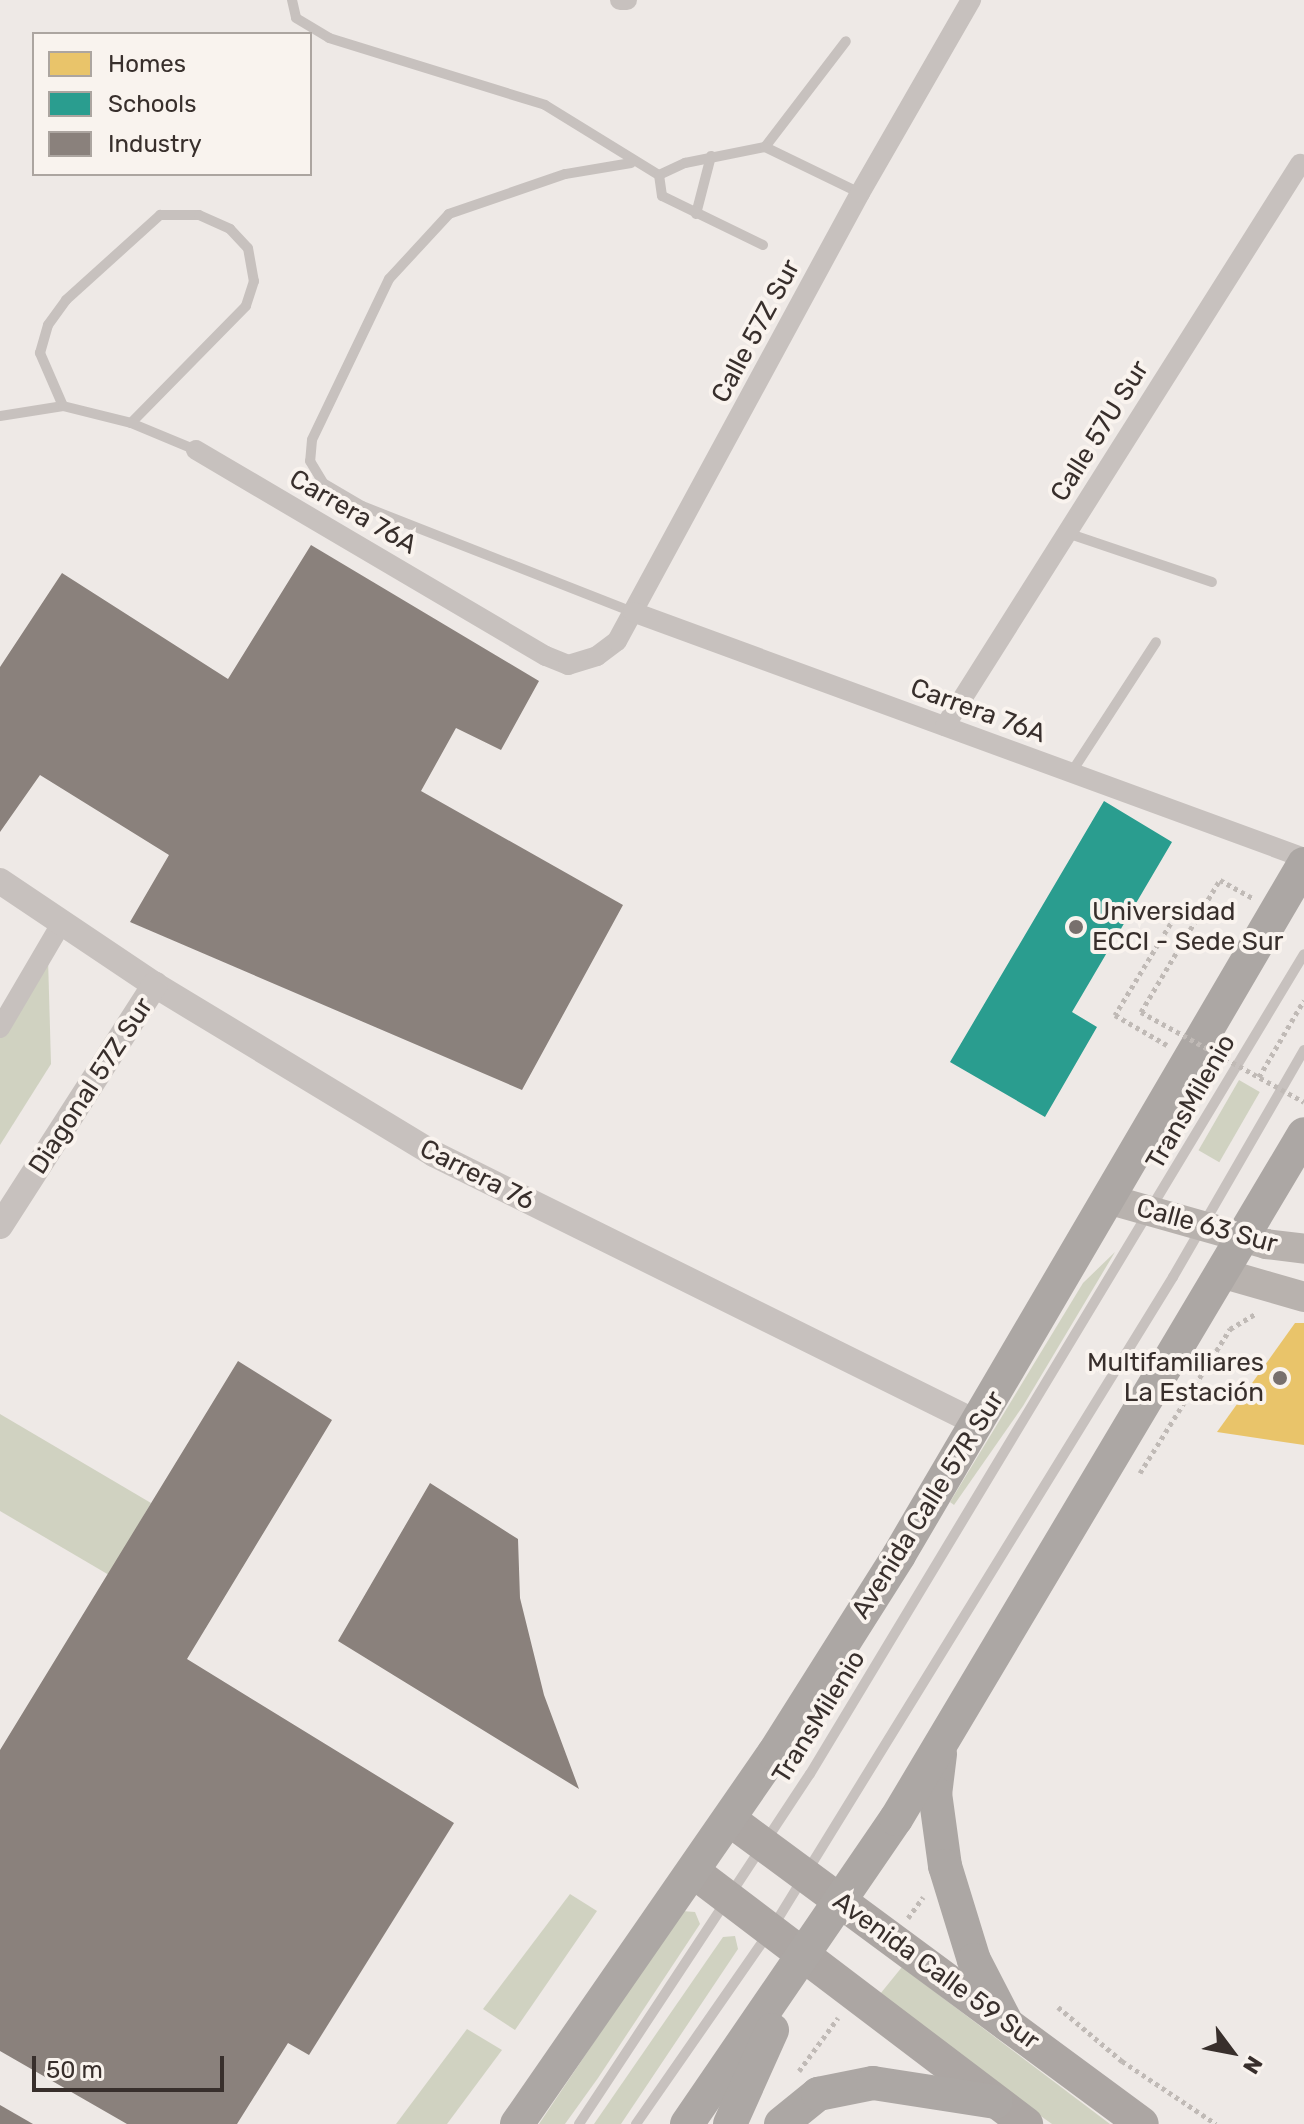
<!DOCTYPE html>
<meta charset="utf-8">
<style>
body{margin:0}
#map{position:relative;width:1304px;height:2124px;overflow:hidden;background:#eee9e6;font-family:Rubik,sans-serif}
div>[style]{position:absolute}
.green>*{inset:0;background:#d0d2c1;transform-origin:0 0}
.homes>*{inset:0;background:#e9c46a}
.schools>*{inset:0;background:#2a9d8f}
.industry>*{inset:0;background:#8a817c}
.path>*{height:5px;margin-top:-2.5px;transform-origin:0;background:repeating-linear-gradient(90deg,#c0bab6 0 4px,transparent 0 8px)}
.service>*{height:10px;margin:-5px;padding:0 5px;transform-origin:5px;border-radius:5px;background:#c7c1be}
.minor>*{height:20px;margin:-10px;padding:0 10px;transform-origin:10px;border-radius:10px;background:#c7c1be}
.tertiary>*{height:26px;margin:-13px;padding:0 13px;transform-origin:13px;border-radius:13px;background:#c7c1be}
.secondary>*{height:30px;margin:-15px;padding:0 15px;transform-origin:15px;border-radius:15px;background:#b8b2ae}
.primary>*{height:34px;margin:-17px;padding:0 17px;transform-origin:17px;border-radius:17px;background:#aca6a3}
.trunk>*{height:34px;margin:-17px;padding:0 17px;transform-origin:17px;border-radius:17px;background:#aca7a4}
.path-bridge>*{height:5px;margin-top:-2.5px;transform-origin:0;background:repeating-linear-gradient(90deg,#c0bab6 0 4px,transparent 0 8px)}
.dots>*{width:22px;height:22px;translate:-50% -50%;box-sizing:border-box;border:4px solid #f9f3ee;border-radius:50%}
span{translate:-50% -50%;white-space:nowrap;text-align:center;line-height:1.15;-webkit-text-stroke:8px #f9f3ee;paint-order:stroke}
.street-label{font-size:26px;color:#382f2c}
.poi-label{font-size:26px;color:#382f2c}
.left{translate:0 -50%;text-align:left}
.right{translate:-100% -50%;text-align:right}
.legend{position:absolute;left:32px;top:32px;width:280px;height:144px;box-sizing:border-box;background:#f9f3ee;border:2px solid #aca5a0;margin:0;padding:10px 14px;list-style:none;font-size:24px;color:#382f2c}
.legend li{display:flex;align-items:center;gap:16px;height:40px}
.legend b{width:40px;border:2px solid #aca5a0}
.north{position:absolute;left:1192px;top:2012px;width:80px;height:80px;-webkit-text-stroke:6px #f9f3ee;paint-order:stroke;rotate:122deg;font-size:22px;font-weight:700;line-height:32px;text-align:center;color:#382f2c}
.north::after{content:'';display:block;margin:auto;width:28px;height:36px;background:#382f2c;clip-path:polygon(50% 0,100% 100%,50% 72%,0 100%)}
.scale{position:absolute;left:32px;top:2056px;width:192px;height:36px;box-sizing:border-box;border:4px solid #382f2c;border-top:0;padding-left:10px;font-size:24px;line-height:28px;white-space:nowrap;color:#382f2c;-webkit-text-stroke:6px #f9f3ee;paint-order:stroke}
</style>
<div id="map">
<div class="green">
<div style="clip-path:polygon(48px 958px,51px 1064px,0 1145px,0 1038px)"></div>
<div style="left:1239px;top:1080px;width:24px;height:81px;rotate:30deg"></div>
<div style="clip-path:polygon(1115px 1252px,1023px 1406px,954px 1505px,950px 1502px,1083px 1283px)"></div>
<div style="clip-path:polygon(0 1414px,151px 1503px,109px 1575px,0 1511px)"></div>
<div style="clip-path:polygon(570px 1894px,597px 1911px,515px 2030px,483px 2009px)"></div>
<div style="clip-path:polygon(682px 1911px,695px 1912px,700px 1924px,598px 2078px,565px 2124px,539px 2124px)"></div>
<div style="clip-path:polygon(735px 1936px,738px 1949px,621px 2124px,594px 2124px,723px 1937px)"></div>
<div style="clip-path:polygon(902px 1967px,1110px 2124px,1052px 2124px,876px 1999px)"></div>
<div style="clip-path:polygon(467px 2029px,502px 2050px,447px 2124px,396px 2124px)"></div>
</div>
<div class="homes">
<div style="clip-path:polygon(1295px 1323px,1304px 1323px,1304px 1445px,1217px 1432px)"></div>
</div>
<div class="schools">
<div style="clip-path:polygon(1104px 801px,1172px 842px,1072px 1012px,1097px 1027px,1045px 1117px,950px 1062px)"></div>
</div>
<div class="industry">
<div style="clip-path:polygon(311px 545px,539px 681px,501px 750px,456px 728px,421px 791px,623px 905px,522px 1090px,130px 922px,169px 855px,40px 775px,0 832px,0 667px,62px 573px,228px 679px)"></div>
<div style="clip-path:polygon(238px 1361px,332px 1420px,187px 1659px,454px 1823px,309px 2055px,288px 2043px,237px 2124px,127px 2124px,0 2051px,0 1750px)"></div>
<div style="clip-path:polygon(430px 1483px,518px 1539px,520px 1598px,544px 1695px,579px 1789px,338px 1641px)"></div>
<div style="clip-path:polygon(0 2105px,33px 2124px,0 2124px)"></div>
</div>
<div class="path">
<div style="left:1200px;top:913px;width:39px;rotate:-59deg"></div>
<div style="left:1220px;top:880px;width:37px;rotate:29deg"></div>
<div style="left:1141px;top:1012px;width:115px;rotate:-59.2deg"></div>
<div style="left:1200px;top:913px;width:20px;rotate:-150deg"></div>
<div style="left:1183px;top:903px;width:131px;rotate:121.3deg"></div>
<div style="left:1115px;top:1015px;width:60px;rotate:30deg"></div>
<div style="left:1259px;top:1077px;width:89px;rotate:-59.7deg"></div>
<div style="left:1140px;top:1473px;width:170px;rotate:-58deg"></div>
<div style="left:1230px;top:1329px;width:31px;rotate:-31deg"></div>
<div style="left:908px;top:1918px;width:26px;rotate:-54deg"></div>
<div style="left:1058px;top:2007px;width:84px;rotate:40.2deg"></div>
<div style="left:1122px;top:2061px;width:113px;rotate:33.8deg"></div>
<div style="left:799px;top:2071px;width:66px;rotate:-53.7deg"></div>
</div>
<div class="service">
<div style="left:292px;top:0;width:18px;rotate:77deg"></div>
<div style="left:296px;top:18px;width:39px;rotate:31deg"></div>
<div style="left:329px;top:38px;width:226px;rotate:17.2deg"></div>
<div style="left:545px;top:105px;width:134px;rotate:31.6deg"></div>
<div style="left:765px;top:147px;width:133px;rotate:-52.6deg"></div>
<div style="left:631px;top:163px;width:67px;rotate:170.5deg"></div>
<div style="left:565px;top:174px;width:123px;rotate:161deg"></div>
<div style="left:449px;top:214px;width:88px;rotate:132.7deg"></div>
<div style="left:389px;top:279px;width:178px;rotate:115.6deg"></div>
<div style="left:312px;top:440px;width:21px;rotate:95deg"></div>
<div style="left:310px;top:461px;width:26px;rotate:59deg"></div>
<div style="left:323px;top:483px;width:45px;rotate:30.5deg"></div>
<div style="left:362px;top:506px;width:291px;rotate:21.4deg"></div>
<div style="left:696px;top:214px;width:60px;rotate:-75.5deg"></div>
<div style="left:763px;top:245px;width:112px;rotate:-154.1deg"></div>
<div style="left:662px;top:196px;width:21px;rotate:-98deg"></div>
<div style="left:659px;top:175px;width:29px;rotate:-25deg"></div>
<div style="left:685px;top:163px;width:82px;rotate:-11.3deg"></div>
<div style="left:765px;top:147px;width:106px;rotate:25.8deg"></div>
<div style="left:63px;top:406px;width:58px;rotate:-113.5deg"></div>
<div style="left:40px;top:353px;width:29px;rotate:-74deg"></div>
<div style="left:48px;top:325px;width:31px;rotate:-54deg"></div>
<div style="left:66px;top:300px;width:127px;rotate:-42.1deg"></div>
<div style="left:160px;top:215px;width:39px"></div>
<div style="left:199px;top:215px;width:34px;rotate:24deg"></div>
<div style="left:230px;top:229px;width:26px;rotate:47deg"></div>
<div style="left:248px;top:248px;width:34px;rotate:80deg"></div>
<div style="left:254px;top:281px;width:26px;rotate:108deg"></div>
<div style="left:246px;top:306px;width:164px;rotate:134.5deg"></div>
<div style="left:0;top:416px;width:64px;rotate:-9deg"></div>
<div style="left:63px;top:406px;width:70px;rotate:14deg"></div>
<div style="left:131px;top:423px;width:70px;rotate:22.6deg"></div>
<div style="left:1067px;top:533px;width:153px;rotate:18.7deg"></div>
<div style="left:1071px;top:773px;width:156px;rotate:-57deg"></div>
<div style="left:579px;top:2124px;width:419px;rotate:-56.6deg"></div>
<div style="left:810px;top:1774px;width:957px;rotate:-58.93deg"></div>
<div style="left:636px;top:2124px;width:236px;rotate:-55.2deg"></div>
<div style="left:771px;top:1930px;width:767px;rotate:-58.38deg"></div>
<div style="left:1173px;top:1277px;width:262px;rotate:-60deg"></div>
</div>
<div class="minor">
<div style="left:620px;top:0;width:7px"></div>
<div style="left:196px;top:450px;width:406px;rotate:30.5deg"></div>
<div style="left:546px;top:656px;width:24px;rotate:22deg"></div>
<div style="left:568px;top:665px;width:30px;rotate:-17deg"></div>
<div style="left:597px;top:656px;width:25px;rotate:-37deg"></div>
<div style="left:617px;top:641px;width:510px;rotate:-61.52deg"></div>
<div style="left:860px;top:193px;width:223px;rotate:-60.1deg"></div>
<div style="left:633px;top:612px;width:715px;rotate:20.13deg"></div>
<div style="left:945px;top:726px;width:665px;rotate:-57.72deg"></div>
<div style="left:0;top:1028px;width:121px;rotate:-59.6deg"></div>
</div>
<div class="tertiary">
<div style="left:0;top:881px;width:187px;rotate:33.9deg"></div>
<div style="left:155px;top:985px;width:326px;rotate:31.2deg"></div>
<div style="left:434px;top:1154px;width:608px;rotate:26.35deg"></div>
<div style="left:0;top:1226px;width:287px;rotate:-57.3deg"></div>
</div>
<div class="secondary">
<div style="left:1111px;top:1200px;width:161px;rotate:15.8deg"></div>
<div style="left:1266px;top:1244px;width:38px;rotate:7deg"></div>
<div style="left:1221px;top:1273px;width:86px;rotate:16.1deg"></div>
</div>
<div class="primary">
<div style="left:729px;top:1819px;width:513px;rotate:36.45deg"></div>
<div style="left:694px;top:1872px;width:417px;rotate:37.2deg"></div>
</div>
<div class="trunk">
<div style="left:940px;top:1754px;width:39px;rotate:97deg"></div>
<div style="left:935px;top:1793px;width:74px;rotate:82.2deg"></div>
<div style="left:945px;top:1866px;width:98px;rotate:72.9deg"></div>
<div style="left:974px;top:1960px;width:72px;rotate:62.7deg"></div>
<div style="left:517px;top:2124px;width:451px;rotate:-55.3deg"></div>
<div style="left:774px;top:1753px;width:234px;rotate:-57.7deg"></div>
<div style="left:899px;top:1555px;width:801px;rotate:-59.63deg"></div>
<div style="left:687px;top:2124px;width:370px;rotate:-55.6deg"></div>
<div style="left:896px;top:1819px;width:797px;rotate:-59.22deg"></div>
<div style="left:730px;top:2124px;width:103px;rotate:-65.9deg"></div>
<div style="left:781px;top:2124px;width:48px;rotate:-39deg"></div>
<div style="left:818px;top:2094px;width:56px;rotate:-11.3deg"></div>
<div style="left:873px;top:2083px;width:124px;rotate:8.8deg"></div>
</div>
<div class="path-bridge">
<div style="left:1141px;top:1012px;width:186px;rotate:28.9deg"></div>
</div>
<div class="dots">
<div style="left:1076px;top:927px;background:#78706d"></div>
<div style="left:1280px;top:1378px;background:#78706d"></div>
</div>
<div class="street-label">
<span style="left:756px;top:331px;rotate:-62deg">Calle 57Z Sur</span>
<span style="left:1100px;top:431px;rotate:-58deg">Calle 57U Sur</span>
<span style="left:353px;top:512px;rotate:30deg">Carrera 76A</span>
<span style="left:978px;top:711px;rotate:20deg">Carrera 76A</span>
<span style="left:91px;top:1086px;rotate:-57deg">Diagonal 57Z Sur</span>
<span style="left:1191px;top:1102px;rotate:-60deg">TransMilenio</span>
<span style="left:477px;top:1175px;rotate:27deg">Carrera 76</span>
<span style="left:1207px;top:1226px;rotate:15deg">Calle 63 Sur</span>
<span style="left:928px;top:1505px;rotate:-58deg">Avenida Calle 57R Sur</span>
<span style="left:819px;top:1717px;rotate:-58deg">TransMilenio</span>
<span style="left:936px;top:1971px;rotate:36deg">Avenida Calle 59 Sur</span>
</div>
<div class="poi-label">
<span class="left" style="left:1092px;top:927px">Universidad<br>ECCI - Sede Sur</span>
<span class="right" style="left:1264px;top:1378px">Multifamiliares<br>La Estación</span>
</div>
<ul class="legend">
<li><b style="height:22px;background:#e9c46a"></b>Homes</li>
<li><b style="height:22px;background:#2a9d8f"></b>Schools</li>
<li><b style="height:22px;background:#8a817c"></b>Industry</li>
</ul>
<div class="north">N</div>
<div class="scale">50 m</div>
</div>
